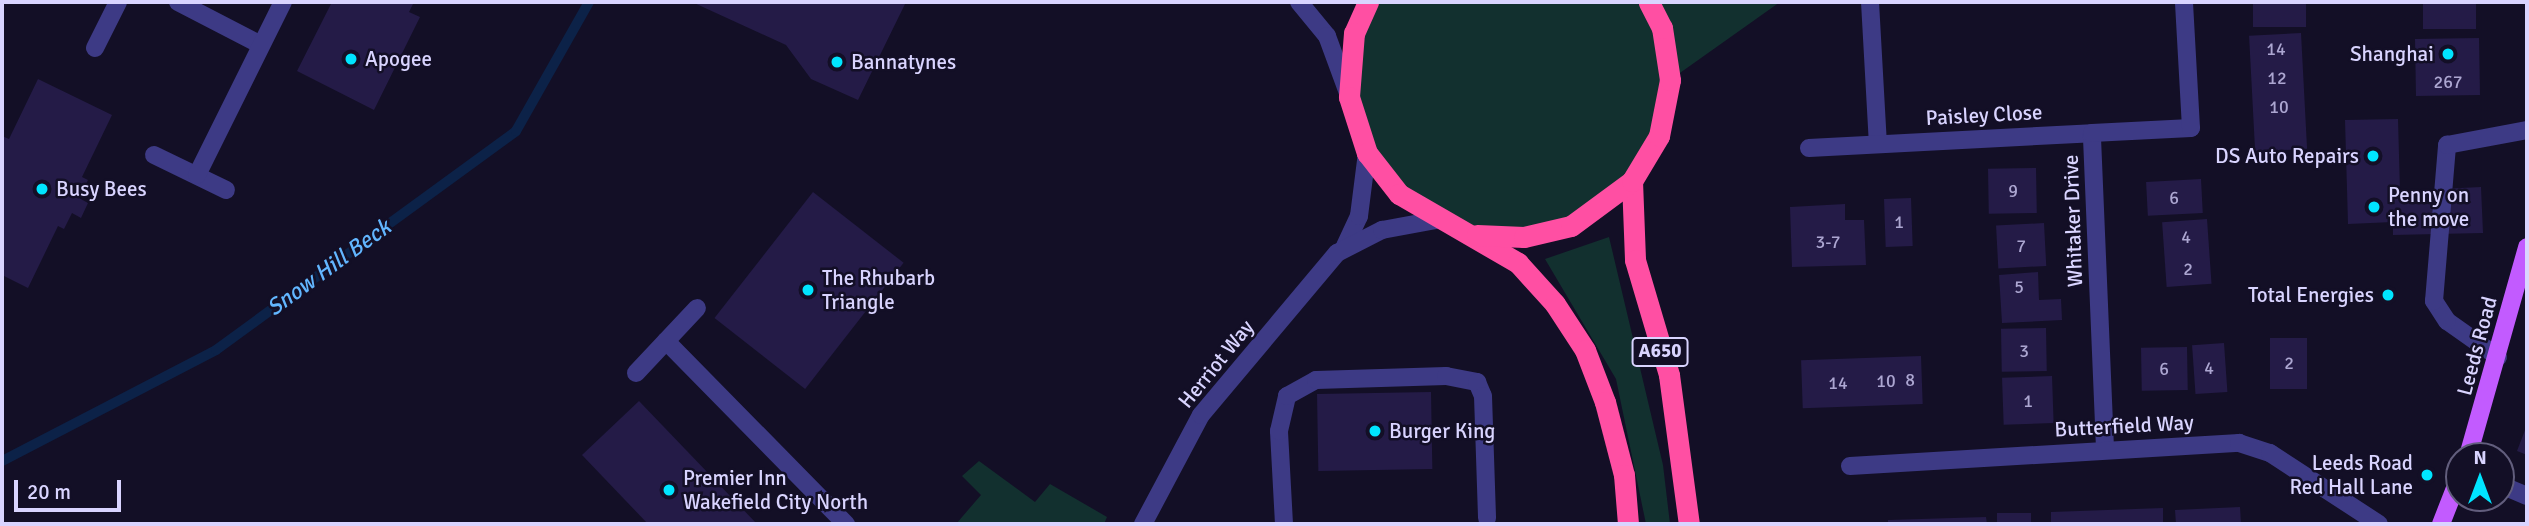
<!DOCTYPE html>
<style>
body{margin:0}
#map{position:relative;width:2529px;height:526px;overflow:hidden;background:#130f26;font-family:Signika,sans-serif}
div>[style]{position:absolute}
.green>*{inset:0;background:#12302f}
.stream>*{height:10px;margin:-5px;padding:0 5px;transform-origin:5px;border-radius:5px;background:#0c2248}
.building>*{inset:0;background:#241b47;transform-origin:0 0}
.lane>*{height:18px;margin:-9px;padding:0 9px;transform-origin:9px;border-radius:9px;background:#3d3a85}
.street>*{height:18px;margin:-9px;padding:0 9px;transform-origin:9px;border-radius:9px;background:#3d3a85}
.primary>*{height:18px;margin:-9px;padding:0 9px;transform-origin:9px;border-radius:9px;background:#c25bff}
.highway>*{height:21px;margin:-10.5px;padding:0 10.5px;transform-origin:10.5px;border-radius:10.5px;background:#ff4fa3}
.dots>*{width:19px;height:19px;translate:-50% -50%;box-sizing:border-box;border:4px solid #130f26;border-radius:50%}
span{translate:-50% -50%;white-space:nowrap;text-align:center;line-height:1.15;-webkit-text-stroke:5px #130f26;paint-order:stroke}
.number-label{font-size:18px;color:#aca6d1}
.number-label span{-webkit-text-stroke-width:0}
.shield-label span{padding:2px 5px;background:#130f26;border:2px solid;border-radius:5px;-webkit-text-stroke-width:0}
.shield-label{font-size:19px;color:#d9d4ff;font-weight:700}
.poi-label{font-size:21px;color:#d9d4ff}
.right{translate:-100% -50%;text-align:right}
.left{translate:0 -50%;text-align:left}
.street-label{font-size:21px;color:#d9d4ff}
.water-label{font-size:23px;color:#62b6ff;font-style:italic}
.frame{position:absolute;inset:0;border:4px solid #d9d4ff;pointer-events:none}
.north{position:absolute;left:2445px;top:442px;width:70px;height:70px;box-sizing:border-box;background:#130f26;border:2px solid #625e7d;border-radius:50%;rotate:0deg;font-size:19px;font-weight:700;line-height:28px;text-align:center;color:#d9d4ff}
.north::after{content:'';display:block;margin:auto;width:24px;height:32px;background:#00e5ff;clip-path:polygon(50% 0,100% 100%,50% 72%,0 100%)}
.scale{position:absolute;left:14px;top:480px;width:107px;height:32px;box-sizing:border-box;border:4px solid #d9d4ff;border-top:0;padding-left:9px;font-size:21px;line-height:24px;white-space:nowrap;color:#d9d4ff;-webkit-text-stroke:5px #130f26;paint-order:stroke}
</style>
<div id="map">
<div class="green">
<div style="clip-path:polygon(1368px 2px,1780px 2px,1670px 80px,1632px 181px,1571px 226px,1475px 234px,1399px 194px,1349px 97px)"></div>
<div style="clip-path:polygon(1609px 237px,1663px 465px,1670px 524px,1646px 524px,1616px 379px,1545px 259px)"></div>
<div style="clip-path:polygon(979px 461px,1035px 502px,1050px 484px,1107px 517px,1104px 524px,956px 524px,981px 495px,962px 476px)"></div>
</div>
<div class="stream">
<div style="left:2px;top:461px;width:241px;rotate:-27.4deg"></div>
<div style="left:216px;top:350px;width:371px;rotate:-36.1deg"></div>
<div style="left:516px;top:131px;width:148px;rotate:-60.5deg"></div>
</div>
<div class="building">
<div style="clip-path:polygon(332px 2px,414px 2px,409px 12px,420px 17px,374px 110px,297px 71px)"></div>
<div style="clip-path:polygon(692px 2px,906px 2px,858px 100px,811px 79px,786px 45px)"></div>
<div style="left:2253px;top:2px;width:53px;height:25px"></div>
<div style="left:2423px;top:2px;width:53px;height:27px"></div>
<div style="left:2301px;top:33px;width:116px;height:52px;rotate:87deg"></div>
<div style="left:2479px;top:38px;width:57px;height:64px;rotate:89deg"></div>
<div style="clip-path:polygon(38px 79px,112px 115px,82px 177px,88px 180px,79px 198px,88px 203px,81px 218px,72px 213px,64px 229px,58px 226px,28px 288px,2px 275px,2px 136px,9px 139px)"></div>
<div style="clip-path:polygon(2398px 119px,2400px 191px,2481px 187px,2483px 233px,2393px 235px,2393px 222px,2348px 224px,2345px 120px)"></div>
<div style="left:2036px;top:168px;width:45px;height:48px;rotate:89deg"></div>
<div style="left:2201px;top:179px;width:34px;height:55px;rotate:87deg"></div>
<div style="left:813px;top:192px;width:115px;height:160px;rotate:38deg"></div>
<div style="left:1911px;top:198px;width:48px;height:27px;rotate:88deg"></div>
<div style="clip-path:polygon(1845px 204px,1845px 220px,1864px 220px,1866px 265px,1792px 267px,1790px 207px)"></div>
<div style="left:2207px;top:219px;width:65px;height:45px;rotate:86deg"></div>
<div style="left:2044px;top:223px;width:43px;height:48px;rotate:87deg"></div>
<div style="clip-path:polygon(2038px 272px,2039px 300px,2061px 299px,2062px 320px,2002px 323px,1999px 275px)"></div>
<div style="left:2046px;top:328px;width:43px;height:45px;rotate:89deg"></div>
<div style="left:2270px;top:338px;width:37px;height:51px"></div>
<div style="left:2224px;top:343px;width:49px;height:32px;rotate:86deg"></div>
<div style="left:2187px;top:347px;width:43px;height:46px;rotate:89deg"></div>
<div style="left:1921px;top:356px;width:48px;height:120px;rotate:88deg"></div>
<div style="left:2052px;top:376px;width:47px;height:50px;rotate:88deg"></div>
<div style="left:1431px;top:392px;width:77px;height:114px;rotate:89deg"></div>
<div style="clip-path:polygon(639px 401px,757px 524px,648px 524px,582px 455px)"></div>
<div style="clip-path:polygon(2527px 425px,2527px 455px,2517px 451px)"></div>
<div style="clip-path:polygon(2240px 507px,2241px 524px,2176px 524px,2175px 510px)"></div>
<div style="clip-path:polygon(2163px 508px,2163px 524px,2051px 524px,2051px 512px)"></div>
<div style="left:2031px;top:513px;width:11px;height:34px;rotate:90deg"></div>
<div style="clip-path:polygon(1986px 517px,1987px 524px,1888px 524px,1888px 520px)"></div>
</div>
<div class="lane">
<div style="left:95px;top:48px;width:51px;rotate:-63.4deg"></div>
<div style="left:666px;top:341px;width:257px;rotate:45.5deg"></div>
<div style="left:2498px;top:357px;width:62px;rotate:-144.8deg"></div>
<div style="left:2447px;top:321px;width:24px;rotate:-123deg"></div>
<div style="left:2434px;top:301px;width:157px;rotate:-85.2deg"></div>
<div style="left:2447px;top:145px;width:81px;rotate:-10.6deg"></div>
<div style="left:636px;top:373px;width:89px;rotate:-46.8deg"></div>
<div style="left:1284px;top:524px;width:93px;rotate:-93.1deg"></div>
<div style="left:1279px;top:431px;width:36px;rotate:-77deg"></div>
<div style="left:1287px;top:396px;width:33px;rotate:-29deg"></div>
<div style="left:1316px;top:380px;width:130px;rotate:-1.8deg"></div>
<div style="left:1446px;top:376px;width:32px;rotate:11deg"></div>
<div style="left:1477px;top:382px;width:15px;rotate:67deg"></div>
<div style="left:1483px;top:396px;width:122px;rotate:88.1deg"></div>
</div>
<div class="street">
<div style="left:178px;top:2px;width:93px;rotate:27.4deg"></div>
<div style="left:1299px;top:2px;width:44px;rotate:50.5deg"></div>
<div style="left:1327px;top:36px;width:61px;rotate:69.8deg"></div>
<div style="left:1870px;top:2px;width:141px;rotate:86.8deg"></div>
<div style="left:1809px;top:148px;width:283px;rotate:-3deg"></div>
<div style="left:154px;top:155px;width:80px;rotate:25.9deg"></div>
<div style="left:197px;top:175px;width:193px;rotate:-63.6deg"></div>
<div style="left:1345px;top:246px;width:33px;rotate:-65deg"></div>
<div style="left:1359px;top:216px;width:64px;rotate:-82.8deg"></div>
<div style="left:2105px;top:448px;width:315px;rotate:-92.4deg"></div>
<div style="left:2092px;top:133px;width:99px;rotate:-2.9deg"></div>
<div style="left:2191px;top:128px;width:126px;rotate:-93.2deg"></div>
<div style="left:1850px;top:466px;width:390px;rotate:-3.4deg"></div>
<div style="left:2239px;top:443px;width:33px;rotate:18deg"></div>
<div style="left:2270px;top:453px;width:130px;rotate:33.1deg"></div>
<div style="left:2501px;top:485px;width:28px;rotate:23deg"></div>
<div style="left:1143px;top:524px;width:123px;rotate:-62deg"></div>
<div style="left:1201px;top:415px;width:212px;rotate:-50deg"></div>
<div style="left:1337px;top:253px;width:51px;rotate:-27.1deg"></div>
<div style="left:1382px;top:230px;width:55px;rotate:-10.5deg"></div>
</div>
<div class="primary">
<div style="left:2468px;top:456px;width:217px;rotate:-74.2deg"></div>
<div style="left:2441px;top:524px;width:49px;rotate:-68.6deg"></div>
</div>
<div class="highway">
<div style="left:1368px;top:2px;width:34px;rotate:114deg"></div>
<div style="left:1354px;top:33px;width:64px;rotate:94.5deg"></div>
<div style="left:1349px;top:97px;width:59px;rotate:72.2deg"></div>
<div style="left:1367px;top:153px;width:52px;rotate:52deg"></div>
<div style="left:1399px;top:194px;width:138px;rotate:30.1deg"></div>
<div style="left:1518px;top:263px;width:55px;rotate:47.9deg"></div>
<div style="left:1555px;top:304px;width:55px;rotate:56.9deg"></div>
<div style="left:1585px;top:350px;width:56px;rotate:69deg"></div>
<div style="left:1605px;top:402px;width:75px;rotate:75.4deg"></div>
<div style="left:1624px;top:475px;width:49px;rotate:85.3deg"></div>
<div style="left:1632px;top:181px;width:79px;rotate:87.8deg"></div>
<div style="left:1635px;top:260px;width:120px;rotate:73.5deg"></div>
<div style="left:1669px;top:375px;width:150px;rotate:82.4deg"></div>
<div style="left:1477px;top:235px;width:47px;rotate:2.4deg"></div>
<div style="left:1524px;top:237px;width:48px;rotate:-13.2deg"></div>
<div style="left:1571px;top:226px;width:76px;rotate:-36.4deg"></div>
<div style="left:1632px;top:181px;width:52px;rotate:-59deg"></div>
<div style="left:1659px;top:136px;width:57px;rotate:-78.9deg"></div>
<div style="left:1670px;top:80px;width:53px;rotate:-98.7deg"></div>
<div style="left:1662px;top:28px;width:29px;rotate:-117deg"></div>
</div>
<div class="dots">
<div style="left:2448px;top:54px;background:#00e5ff"></div>
<div style="left:351px;top:59px;background:#00e5ff"></div>
<div style="left:837px;top:62px;background:#00e5ff"></div>
<div style="left:2373px;top:156px;background:#00e5ff"></div>
<div style="left:42px;top:189px;background:#00e5ff"></div>
<div style="left:2374px;top:207px;background:#00e5ff"></div>
<div style="left:808px;top:290px;background:#00e5ff"></div>
<div style="left:2388px;top:295px;background:#00e5ff"></div>
<div style="left:1375px;top:431px;background:#00e5ff"></div>
<div style="left:2427px;top:475px;background:#00e5ff"></div>
<div style="left:669px;top:490px;background:#00e5ff"></div>
</div>
<div class="number-label">
<span style="left:2276px;top:49px">14</span>
<span style="left:2277px;top:78px">12</span>
<span style="left:2448px;top:82px">267</span>
<span style="left:2279px;top:107px">10</span>
<span style="left:2013px;top:191px">9</span>
<span style="left:2174px;top:198px">6</span>
<span style="left:1899px;top:222px">1</span>
<span style="left:2186px;top:237px">4</span>
<span style="left:1828px;top:242px">3-7</span>
<span style="left:2021px;top:246px">7</span>
<span style="left:2188px;top:269px">2</span>
<span style="left:2019px;top:287px">5</span>
<span style="left:2024px;top:351px">3</span>
<span style="left:2289px;top:363px">2</span>
<span style="left:2209px;top:368px">4</span>
<span style="left:2164px;top:369px">6</span>
<span style="left:1910px;top:380px">8</span>
<span style="left:1886px;top:381px">10</span>
<span style="left:1838px;top:383px">14</span>
<span style="left:2028px;top:401px">1</span>
</div>
<div class="shield-label">
<span style="left:1660px;top:352px">A650</span>
</div>
<div class="poi-label">
<span class="right" style="left:2434px;top:54px">Shanghai</span>
<span class="left" style="left:365px;top:59px">Apogee</span>
<span class="left" style="left:851px;top:62px">Bannatynes</span>
<span class="right" style="left:2359px;top:156px">DS Auto Repairs</span>
<span class="left" style="left:56px;top:189px">Busy Bees</span>
<span class="left" style="left:2388px;top:207px">Penny on<br>the move</span>
<span class="left" style="left:822px;top:290px">The Rhubarb<br>Triangle</span>
<span class="right" style="left:2374px;top:295px">Total Energies</span>
<span class="left" style="left:1389px;top:431px">Burger King</span>
<span class="right" style="left:2413px;top:475px">Leeds Road<br>Red Hall Lane</span>
<span class="left" style="left:683px;top:490px">Premier Inn<br>Wakefield City North</span>
</div>
<div class="street-label">
<span style="left:1984px;top:115px;rotate:-3deg">Paisley Close</span>
<span style="left:2073px;top:221px;rotate:-92deg">Whitaker Drive</span>
<span style="left:2477px;top:346px;rotate:-75deg">Leeds Road</span>
<span style="left:1216px;top:364px;rotate:-51deg">Herriot Way</span>
<span style="left:2124px;top:426px;rotate:-3deg">Butterfield Way</span>
</div>
<div class="water-label">
<span style="left:329px;top:268px;rotate:-36deg">Snow Hill Beck</span>
</div>
<div class="frame"></div>
<div class="north">N</div>
<div class="scale">20 m</div>
</div>
